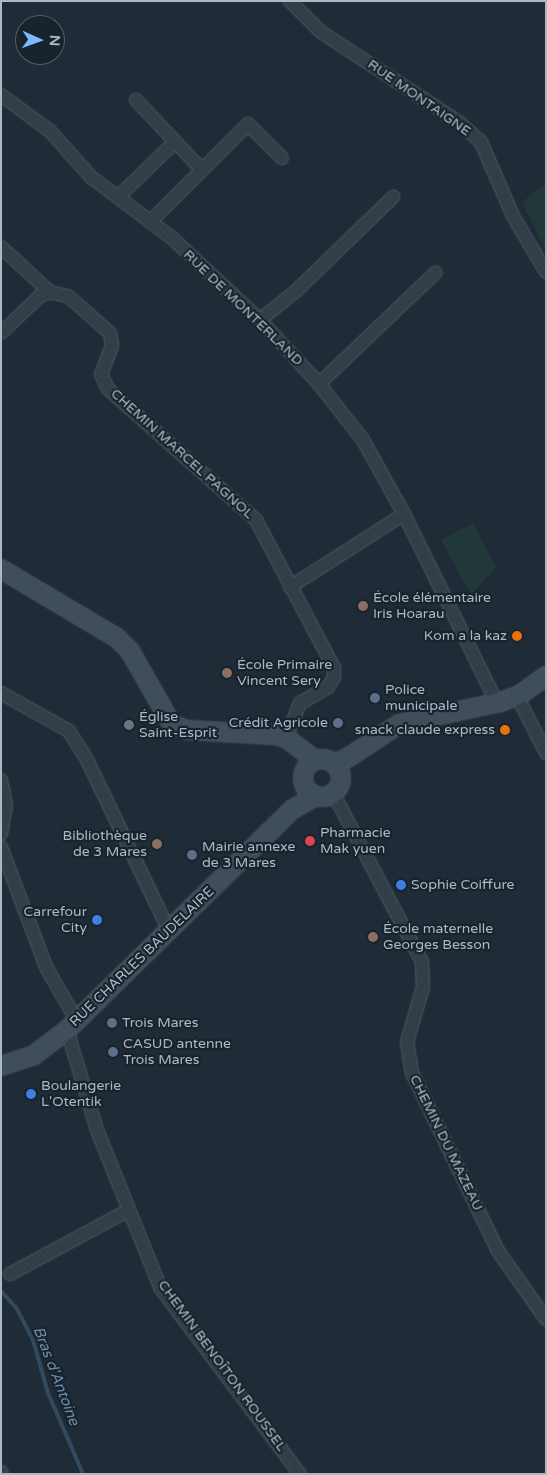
<!DOCTYPE html>
<meta charset="utf-8">
<style>
body{margin:0}
#map{position:relative;width:547px;height:1475px;overflow:hidden;background:#1f2c38;font-family:"Varela Round",sans-serif}
div>[style]{position:absolute}
.green>*{inset:0;background:#213839}
.stream>*{height:4px;margin:-2px;padding:0 2px;transform-origin:2px;border-radius:2px;background:#324960}
.roads{filter:drop-shadow(0 0 1px #505b66) drop-shadow(0 0 1px #505b66)}
.street>*{height:12px;margin:-6px;padding:0 6px;transform-origin:6px;border-radius:6px;background:#333e48}
.secondary>*{height:18px;margin:-9px;padding:0 9px;transform-origin:9px;border-radius:9px;background:#404d5b}
.secondary>.ring{margin:-9px;padding:0;box-sizing:content-box;background:none;border:18px solid #404d5b;border-radius:50%}
.dots>*{width:14px;height:14px;translate:-50% -50%;box-sizing:border-box;border:2px solid #18232d;border-radius:50%}
span{translate:-50% -50%;white-space:nowrap;text-align:center;line-height:1.15;-webkit-text-stroke:4.5px #18232d;paint-order:stroke}
.street-label{font-size:14px;color:#adb8c5}
.poi-label{font-size:14px;color:#adb8c5}
.left{translate:0 -50%;text-align:left}
.right{translate:-100% -50%;text-align:right}
.water-label{font-size:15px;color:#6c8caa;font-style:italic}
.frame{position:absolute;inset:0;border:2px solid #adb8c5;pointer-events:none}
.north{position:absolute;left:15px;top:15px;width:50px;height:50px;box-sizing:border-box;background:#18232d;border:1px solid #545f6a;border-radius:50%;rotate:92deg;font-size:14px;font-weight:700;line-height:20px;text-align:center;color:#adb8c5}
.north::after{content:'';display:block;margin:auto;width:18px;height:22px;background:#7bb9fb;clip-path:polygon(50% 0,100% 100%,50% 72%,0 100%)}
</style>
<div id="map">
<div class="green">
<div style="clip-path:polygon(546px 183px,546px 251px,522px 202px)"></div>
<div style="clip-path:polygon(473px 523px,496px 567px,471px 595px,441px 540px)"></div>
</div>
<div class="stream">
<div style="left:1px;top:1291px;width:24px;rotate:48deg"></div>
<div style="left:17px;top:1309px;width:35px;rotate:63deg"></div>
<div style="left:33px;top:1340px;width:55px;rotate:74.2deg"></div>
<div style="left:48px;top:1393px;width:88px;rotate:66.6deg"></div>
</div>
<div class="roads">
<div class="street">
<div style="left:290px;top:1px;width:44px;rotate:45deg"></div>
<div style="left:321px;top:32px;width:166px;rotate:33.2deg"></div>
<div style="left:460px;top:123px;width:28px;rotate:42deg"></div>
<div style="left:481px;top:142px;width:81px;rotate:66.6deg"></div>
<div style="left:513px;top:216px;width:65px;rotate:59.5deg"></div>
<div style="left:1px;top:95px;width:61px;rotate:36.3deg"></div>
<div style="left:50px;top:131px;width:62px;rotate:48.3deg"></div>
<div style="left:91px;top:177px;width:101px;rotate:37deg"></div>
<div style="left:172px;top:238px;width:120px;rotate:43deg"></div>
<div style="left:260px;top:320px;width:87px;rotate:47.3deg"></div>
<div style="left:319px;top:384px;width:71px;rotate:51.8deg"></div>
<div style="left:363px;top:440px;width:85px;rotate:61deg"></div>
<div style="left:404px;top:514px;width:211px;rotate:63.8deg"></div>
<div style="left:136px;top:100px;width:95px;rotate:46.7deg"></div>
<div style="left:119px;top:196px;width:78px;rotate:-44deg"></div>
<div style="left:150px;top:222px;width:139px;rotate:-45deg"></div>
<div style="left:248px;top:124px;width:48px;rotate:45deg"></div>
<div style="left:1px;top:247px;width:67px;rotate:42.6deg"></div>
<div style="left:260px;top:320px;width:48px;rotate:-39deg"></div>
<div style="left:297px;top:290px;width:134px;rotate:-44.1deg"></div>
<div style="left:1px;top:333px;width:55px;rotate:-43.5deg"></div>
<div style="left:41px;top:295px;width:9px;rotate:-18deg"></div>
<div style="left:50px;top:292px;width:18px;rotate:13deg"></div>
<div style="left:68px;top:296px;width:56px;rotate:41.4deg"></div>
<div style="left:110px;top:333px;width:13px;rotate:81deg"></div>
<div style="left:112px;top:346px;width:30px;rotate:111deg"></div>
<div style="left:101px;top:374px;width:17px;rotate:65deg"></div>
<div style="left:108px;top:389px;width:198px;rotate:41.5deg"></div>
<div style="left:256px;top:520px;width:167px;rotate:62.2deg"></div>
<div style="left:334px;top:668px;width:10px;rotate:90deg"></div>
<div style="left:334px;top:678px;width:11px;rotate:124deg"></div>
<div style="left:328px;top:687px;width:32px;rotate:150deg"></div>
<div style="left:300px;top:703px;width:38px;rotate:112deg"></div>
<div style="left:319px;top:384px;width:161px;rotate:-43.7deg"></div>
<div style="left:290px;top:587px;width:135px;rotate:-32.6deg"></div>
<div style="left:1px;top:693px;width:78px;rotate:29.2deg"></div>
<div style="left:69px;top:731px;width:36px;rotate:58deg"></div>
<div style="left:88px;top:762px;width:187px;rotate:64.3deg"></div>
<div style="left:517px;top:696px;width:64px;rotate:63deg"></div>
<div style="left:1px;top:780px;width:25px;rotate:79deg"></div>
<div style="left:6px;top:805px;width:29px;rotate:100deg"></div>
<div style="left:333px;top:793px;width:191px;rotate:62.2deg"></div>
<div style="left:422px;top:962px;width:25px;rotate:88deg"></div>
<div style="left:423px;top:987px;width:57px;rotate:106.2deg"></div>
<div style="left:407px;top:1042px;width:31px;rotate:81deg"></div>
<div style="left:412px;top:1073px;width:198px;rotate:64.2deg"></div>
<div style="left:498px;top:1251px;width:83px;rotate:54.8deg"></div>
<div style="left:1px;top:847px;width:128px;rotate:69.4deg"></div>
<div style="left:46px;top:967px;width:62px;rotate:60.1deg"></div>
<div style="left:67px;top:1030px;width:104px;rotate:73.3deg"></div>
<div style="left:97px;top:1130px;width:171px;rotate:68.1deg"></div>
<div style="left:161px;top:1289px;width:231px;rotate:53.1deg"></div>
<div style="left:10px;top:1274px;width:135px;rotate:-28.3deg"></div>
<div style="left:1px;top:1472px;width:2px;rotate:63deg"></div>
</div>
<div class="secondary">
<div style="left:1px;top:569px;width:135px;rotate:30.7deg"></div>
<div style="left:117px;top:638px;width:18px;rotate:45deg"></div>
<div style="left:130px;top:651px;width:81px;rotate:60.3deg"></div>
<div style="left:170px;top:721px;width:8px;rotate:40deg"></div>
<div style="left:176px;top:726px;width:12px;rotate:20deg"></div>
<div style="left:187px;top:730px;width:88px;rotate:3.3deg"></div>
<div style="left:275px;top:735px;width:11px;rotate:15deg"></div>
<div style="left:286px;top:738px;width:36px;rotate:37deg"></div>
<div class="ring" style="left:303px;top:759px;width:20px;height:20px"></div>
<div style="left:334px;top:764px;width:17px;rotate:-25deg"></div>
<div style="left:349px;top:757px;width:60px;rotate:-33.4deg"></div>
<div style="left:399px;top:724px;width:104px;rotate:-12.2deg"></div>
<div style="left:501px;top:702px;width:22px;rotate:-22deg"></div>
<div style="left:521px;top:694px;width:31px;rotate:-36deg"></div>
<div style="left:1px;top:1066px;width:35px;rotate:-18deg"></div>
<div style="left:34px;top:1055px;width:41px;rotate:-37.1deg"></div>
<div style="left:67px;top:1030px;width:316px;rotate:-44.4deg"></div>
<div style="left:293px;top:809px;width:26px;rotate:-29deg"></div>
</div>
</div>
<div class="dots">
<div style="left:363px;top:606px;background:#8d6e63"></div>
<div style="left:517px;top:636px;background:#e8710a"></div>
<div style="left:227px;top:673px;background:#8d6e63"></div>
<div style="left:375px;top:698px;background:#5c6f8a"></div>
<div style="left:338px;top:723px;background:#5c6f8a"></div>
<div style="left:129px;top:725px;background:#6b7280"></div>
<div style="left:505px;top:730px;background:#e8710a"></div>
<div style="left:310px;top:841px;background:#e0444e"></div>
<div style="left:157px;top:844px;background:#8d6e63"></div>
<div style="left:192px;top:855px;background:#5c6f8a"></div>
<div style="left:401px;top:885px;background:#3f7fe0"></div>
<div style="left:97px;top:920px;background:#3f7fe0"></div>
<div style="left:373px;top:937px;background:#8d6e63"></div>
<div style="left:112px;top:1023px;background:#5c6f8a"></div>
<div style="left:113px;top:1052px;background:#5c6f8a"></div>
<div style="left:31px;top:1094px;background:#3f7fe0"></div>
</div>
<div class="street-label">
<span style="left:419px;top:98px;rotate:35deg">RUE MONTAIGNE</span>
<span style="left:243px;top:308px;rotate:44deg">RUE DE MONTERLAND</span>
<span style="left:182px;top:454px;rotate:42deg">CHEMIN MARCEL PAGNOL</span>
<span style="left:142px;top:957px;rotate:-44deg">RUE CHARLES BAUDELAIRE</span>
<span style="left:446px;top:1143px;rotate:64deg">CHEMIN DU MAZEAU</span>
<span style="left:222px;top:1366px;rotate:54deg">CHEMIN BENOÎTON ROUSSEL</span>
</div>
<div class="poi-label">
<span class="left" style="left:373px;top:606px">École élémentaire<br>Iris Hoarau</span>
<span class="right" style="left:507px;top:636px">Kom a la kaz</span>
<span class="left" style="left:237px;top:673px">École Primaire<br>Vincent Sery</span>
<span class="left" style="left:385px;top:698px">Police<br>municipale</span>
<span class="left" style="left:139px;top:725px">Église<br>Saint-Esprit</span>
<span class="right" style="left:328px;top:723px">Crédit Agricole</span>
<span class="right" style="left:495px;top:730px">snack claude express</span>
<span class="left" style="left:320px;top:841px">Pharmacie<br>Mak yuen</span>
<span class="right" style="left:147px;top:844px">Bibliothèque<br>de 3 Mares</span>
<span class="left" style="left:202px;top:855px">Mairie annexe<br>de 3 Mares</span>
<span class="left" style="left:411px;top:885px">Sophie Coiffure</span>
<span class="right" style="left:87px;top:920px">Carrefour<br>City</span>
<span class="left" style="left:383px;top:937px">École maternelle<br>Georges Besson</span>
<span class="left" style="left:122px;top:1023px">Trois Mares</span>
<span class="left" style="left:123px;top:1052px">CASUD antenne<br>Trois Mares</span>
<span class="left" style="left:41px;top:1094px">Boulangerie<br>L'Otentik</span>
</div>
<div class="water-label">
<span style="left:56px;top:1376px;rotate:69deg">Bras d'Antoine</span>
</div>
<div class="frame"></div>
<div class="north">N</div>
</div>
